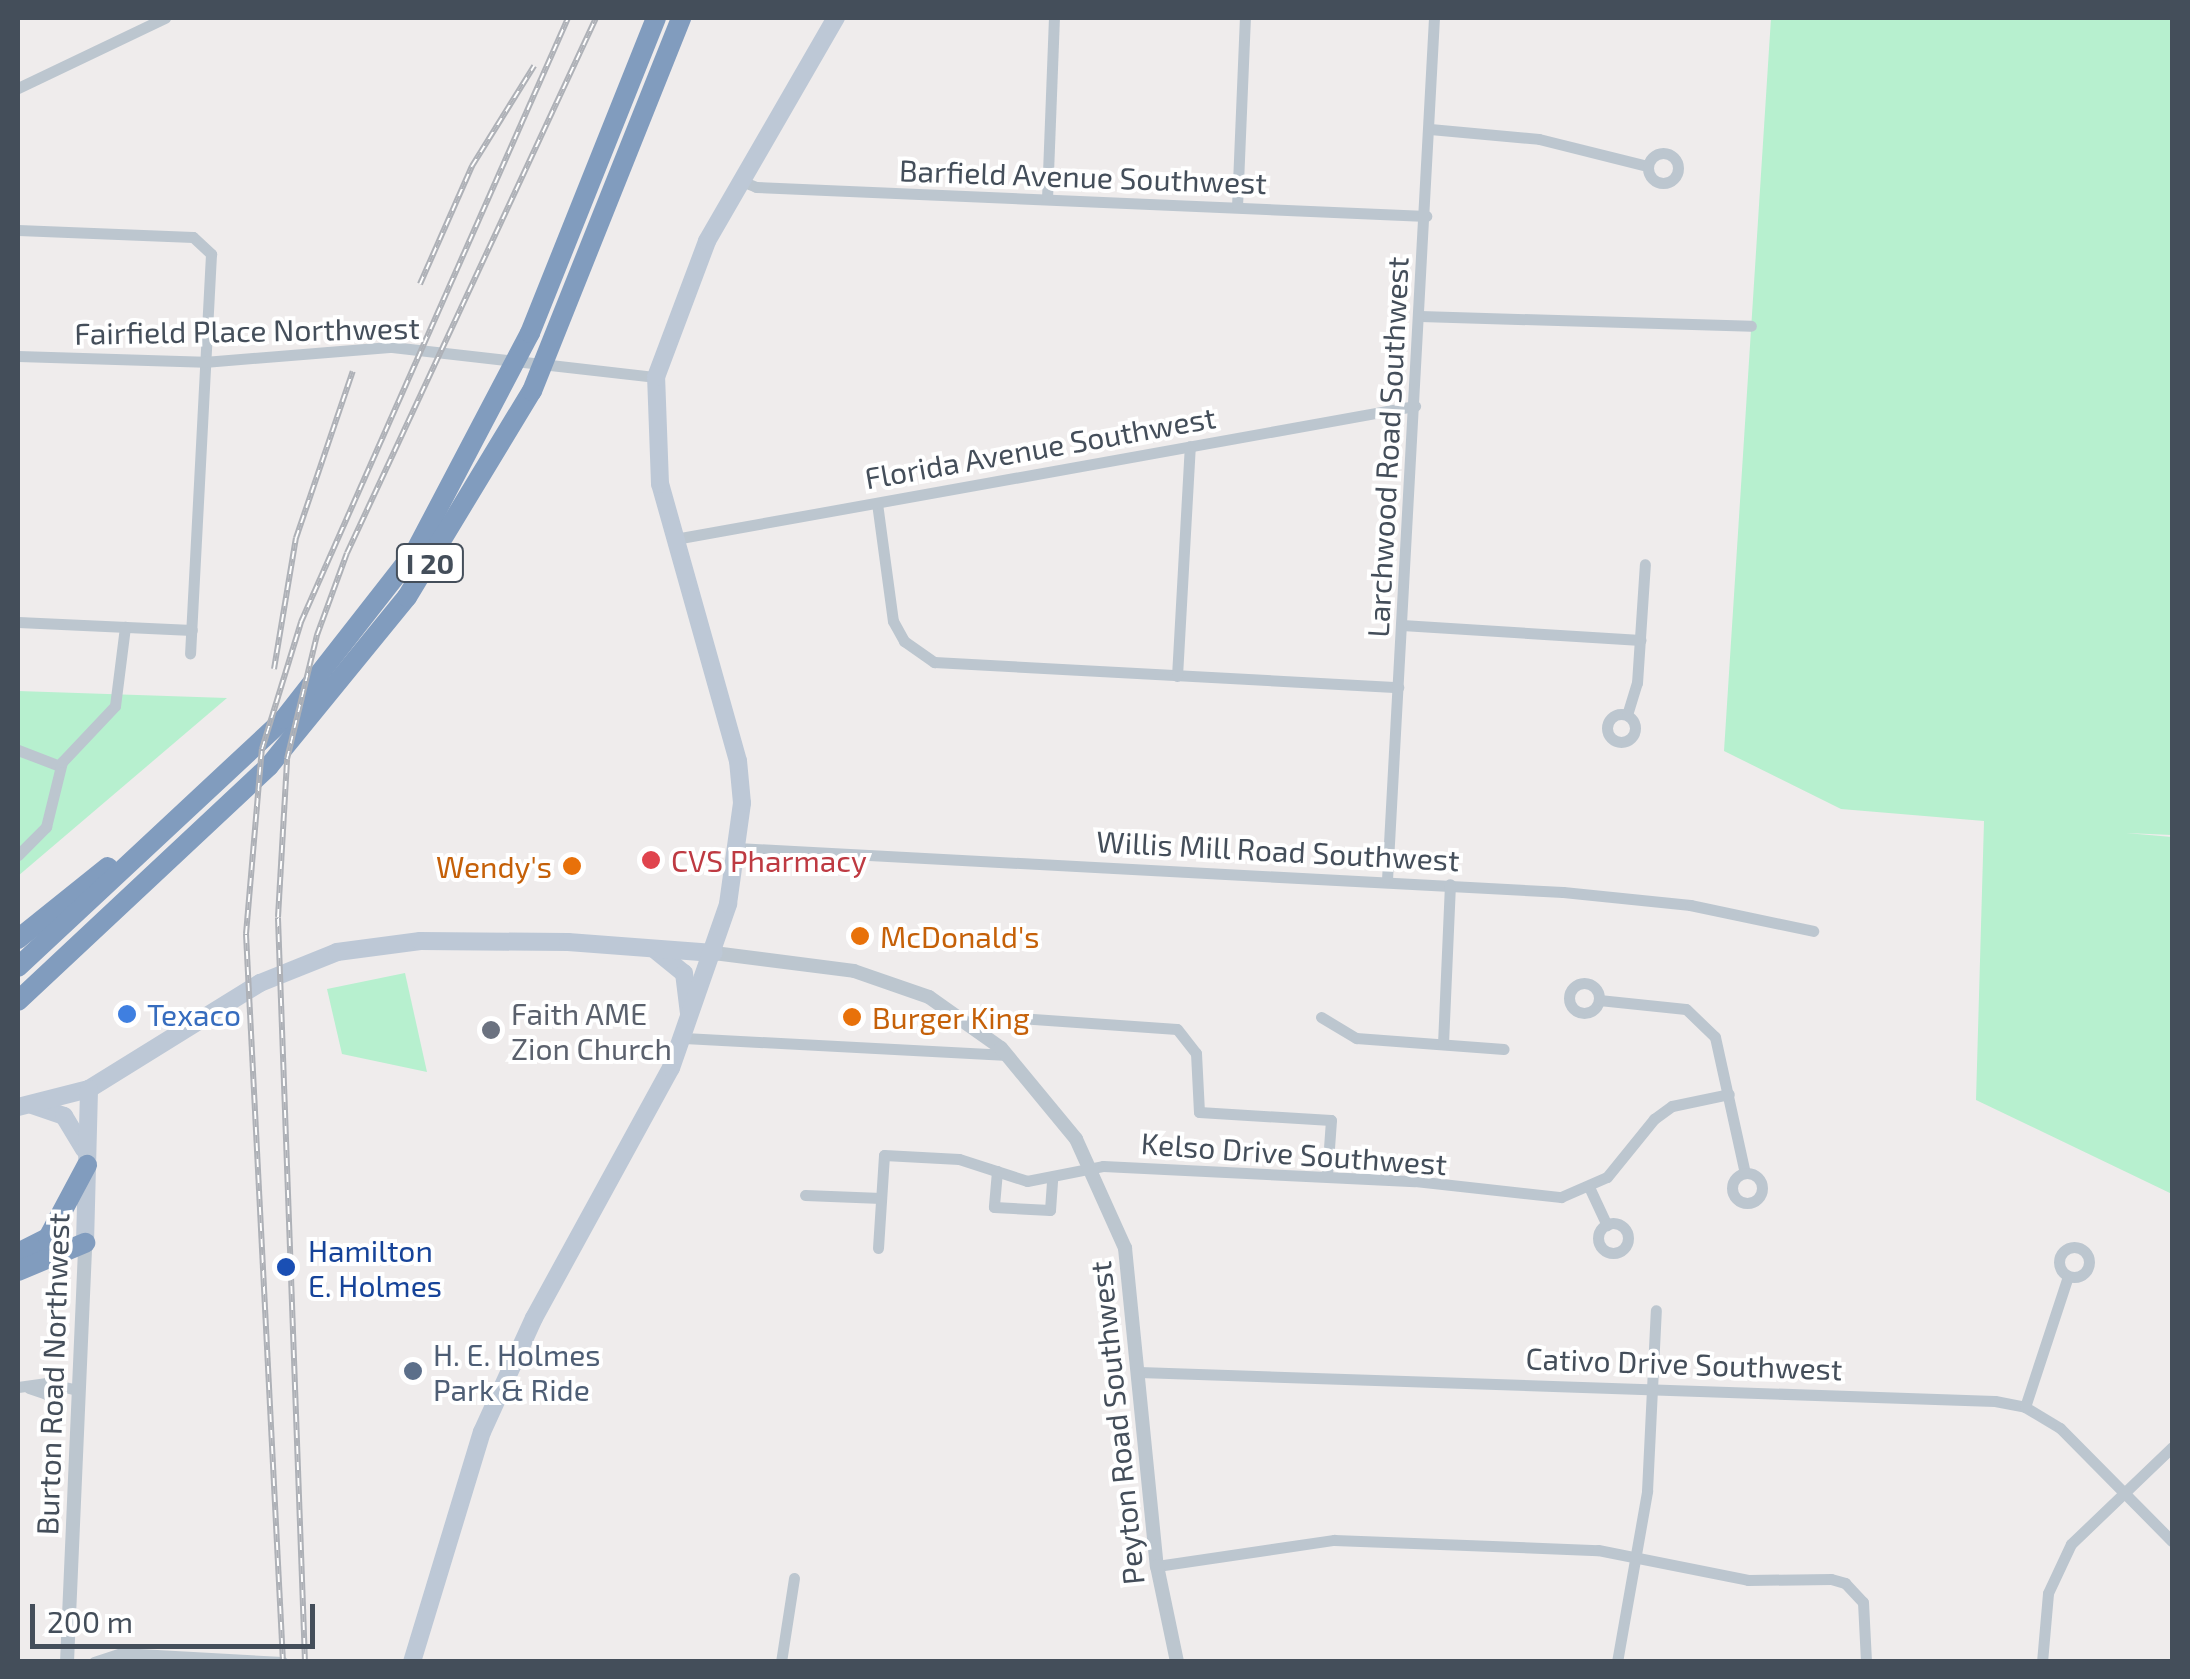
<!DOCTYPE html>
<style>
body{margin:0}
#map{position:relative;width:2190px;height:1679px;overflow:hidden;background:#efecec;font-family:"Exo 2",sans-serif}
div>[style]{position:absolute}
.green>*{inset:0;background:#b7f0cf}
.minor>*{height:11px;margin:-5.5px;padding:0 5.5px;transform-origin:5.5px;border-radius:5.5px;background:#bcc6cf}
.minor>.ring{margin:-5.5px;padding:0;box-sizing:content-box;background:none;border:11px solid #bcc6cf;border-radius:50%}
.tertiary>*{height:14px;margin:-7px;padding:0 7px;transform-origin:7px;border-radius:7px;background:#bcc6cf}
.secondary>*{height:18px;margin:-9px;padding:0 9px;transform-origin:9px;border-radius:9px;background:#bdc8d6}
.motorway>*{height:20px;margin:-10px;padding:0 10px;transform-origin:10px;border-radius:10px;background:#819cbe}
.rail>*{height:6px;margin-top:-3px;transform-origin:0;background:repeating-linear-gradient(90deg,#fff 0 8px,#aeb1b7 0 16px);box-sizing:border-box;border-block:2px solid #aeb1b7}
.dots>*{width:28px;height:28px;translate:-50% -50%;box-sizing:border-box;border:5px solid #fff;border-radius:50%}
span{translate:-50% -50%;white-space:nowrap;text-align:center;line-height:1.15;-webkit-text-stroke:8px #fff;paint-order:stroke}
.shield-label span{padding:2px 8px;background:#fff;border:2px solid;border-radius:8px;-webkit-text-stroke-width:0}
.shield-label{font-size:28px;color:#444e5a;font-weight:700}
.street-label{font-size:30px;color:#444e5a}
.health-label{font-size:30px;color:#be3a42}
.left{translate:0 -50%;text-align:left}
.food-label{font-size:30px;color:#c56008}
.right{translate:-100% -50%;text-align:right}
.worship-label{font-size:30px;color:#5b616d}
.shop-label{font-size:30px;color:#366cbe}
.transit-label{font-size:30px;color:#164399}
.service-label{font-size:30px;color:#4e5e75}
.frame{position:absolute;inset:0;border:20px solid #444e5a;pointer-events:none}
.scale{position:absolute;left:30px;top:1604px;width:285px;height:45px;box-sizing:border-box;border:5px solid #444e5a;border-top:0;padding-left:12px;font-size:30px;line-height:35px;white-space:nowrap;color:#444e5a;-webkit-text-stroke:8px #fff;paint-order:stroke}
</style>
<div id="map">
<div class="green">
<div style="clip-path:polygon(1771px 18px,2172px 18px,2172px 835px,2126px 833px,2172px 837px,2172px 1194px,1976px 1100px,1984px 821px,1841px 809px,1724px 751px)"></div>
<div style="clip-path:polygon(18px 691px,227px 698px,18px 876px)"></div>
<div style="clip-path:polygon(405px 973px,427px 1072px,342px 1054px,327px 989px)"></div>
</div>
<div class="minor">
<div style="left:18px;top:88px;width:163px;rotate:-25.5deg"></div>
<div style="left:1430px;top:129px;width:109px;rotate:5.2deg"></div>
<div style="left:1539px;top:139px;width:111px;rotate:14deg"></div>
<div class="ring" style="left:1648px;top:153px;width:19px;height:19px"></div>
<div style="left:739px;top:180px;width:18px;rotate:22deg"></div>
<div style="left:756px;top:187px;width:671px;rotate:2.48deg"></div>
<div style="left:1047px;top:199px;width:181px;rotate:-87.8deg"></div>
<div style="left:1237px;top:207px;width:189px;rotate:-87.6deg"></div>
<div style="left:18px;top:230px;width:175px;rotate:2.3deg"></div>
<div style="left:193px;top:237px;width:25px;rotate:43deg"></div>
<div style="left:211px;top:254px;width:400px;rotate:93deg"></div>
<div style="left:1420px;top:316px;width:331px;rotate:1.7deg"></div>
<div style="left:18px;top:356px;width:186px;rotate:1.8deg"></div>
<div style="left:204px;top:362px;width:189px;rotate:-4.6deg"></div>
<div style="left:392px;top:347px;width:266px;rotate:6.5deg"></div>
<div style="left:877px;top:503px;width:119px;rotate:82.3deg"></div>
<div style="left:893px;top:621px;width:23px;rotate:61deg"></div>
<div style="left:904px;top:641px;width:37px;rotate:35deg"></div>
<div style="left:934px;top:662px;width:465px;rotate:3.1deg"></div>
<div style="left:675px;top:539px;width:752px;rotate:-10.19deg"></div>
<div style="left:18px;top:622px;width:174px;rotate:2.6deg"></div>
<div style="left:1402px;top:625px;width:239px;rotate:3.6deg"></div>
<div style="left:1177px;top:676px;width:230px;rotate:-86.8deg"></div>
<div class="ring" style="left:1607px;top:714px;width:17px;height:17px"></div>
<div style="left:1627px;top:715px;width:34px;rotate:-73deg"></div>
<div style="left:1637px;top:683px;width:119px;rotate:-86.2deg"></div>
<div style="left:18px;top:750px;width:45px;rotate:20.9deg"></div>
<div style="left:737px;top:848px;width:827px;rotate:3.05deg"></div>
<div style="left:1563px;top:892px;width:128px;rotate:5.8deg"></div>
<div style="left:1690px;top:905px;width:126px;rotate:11.9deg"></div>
<div style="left:18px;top:855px;width:40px;rotate:-45deg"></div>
<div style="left:46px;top:827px;width:67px;rotate:-76.2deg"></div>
<div style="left:62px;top:762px;width:77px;rotate:-46.6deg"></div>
<div style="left:115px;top:706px;width:80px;rotate:-82.8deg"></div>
<div style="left:1387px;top:880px;width:863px;rotate:-86.88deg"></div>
<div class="ring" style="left:1569px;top:983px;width:19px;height:19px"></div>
<div style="left:1599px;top:1000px;width:87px;rotate:5.9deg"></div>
<div style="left:1686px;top:1009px;width:40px;rotate:44deg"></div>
<div style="left:1715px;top:1037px;width:139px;rotate:77.6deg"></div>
<div style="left:1005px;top:1017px;width:172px;rotate:4deg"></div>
<div style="left:1177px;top:1029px;width:31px;rotate:52deg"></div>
<div style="left:1196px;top:1053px;width:59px;rotate:87.1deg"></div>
<div style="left:1199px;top:1112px;width:132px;rotate:3.5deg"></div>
<div style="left:1331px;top:1120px;width:56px;rotate:94.1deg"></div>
<div style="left:1321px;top:1017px;width:41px;rotate:31deg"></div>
<div style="left:1356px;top:1038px;width:148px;rotate:4.3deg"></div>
<div style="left:684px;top:1038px;width:324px;rotate:3deg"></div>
<div style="left:1443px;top:1044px;width:160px;rotate:-87.5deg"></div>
<div style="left:997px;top:1171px;width:36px;rotate:95deg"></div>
<div style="left:994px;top:1207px;width:56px;rotate:3.1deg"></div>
<div style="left:1050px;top:1210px;width:30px;rotate:-86deg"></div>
<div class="ring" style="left:1732px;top:1173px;width:19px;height:19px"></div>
<div style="left:1590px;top:1189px;width:40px;rotate:65deg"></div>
<div style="left:805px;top:1195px;width:76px;rotate:2.3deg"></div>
<div class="ring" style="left:1598px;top:1223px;width:19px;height:19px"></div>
<div class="ring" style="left:2059px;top:1247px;width:19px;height:19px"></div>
<div style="left:878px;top:1248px;width:93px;rotate:-86.3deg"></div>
<div style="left:884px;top:1155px;width:75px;rotate:3.1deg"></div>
<div style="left:959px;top:1159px;width:71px;rotate:17.9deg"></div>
<div style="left:1027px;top:1181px;width:77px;rotate:-11.2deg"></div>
<div style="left:1103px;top:1166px;width:312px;rotate:2.8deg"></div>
<div style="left:1415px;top:1181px;width:147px;rotate:6.3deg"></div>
<div style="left:1561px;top:1197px;width:50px;rotate:-23.5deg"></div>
<div style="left:1607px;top:1177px;width:75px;rotate:-51deg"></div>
<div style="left:1654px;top:1119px;width:22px;rotate:-36deg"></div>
<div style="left:1672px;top:1106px;width:58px;rotate:-11.9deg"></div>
<div style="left:1139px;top:1372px;width:856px;rotate:1.94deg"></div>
<div style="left:1995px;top:1401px;width:31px;rotate:11deg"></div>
<div style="left:2025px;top:1407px;width:41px;rotate:31deg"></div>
<div style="left:2060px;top:1428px;width:159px;rotate:45.3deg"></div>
<div style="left:18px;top:1387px;width:29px;rotate:-8deg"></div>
<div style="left:47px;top:1383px;width:32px;rotate:13deg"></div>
<div style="left:29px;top:1388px;width:18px;rotate:19deg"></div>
<div style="left:46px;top:1394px;width:12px;rotate:-24deg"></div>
<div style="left:2025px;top:1407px;width:138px;rotate:-71.8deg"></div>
<div style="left:1157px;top:1566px;width:179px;rotate:-8.4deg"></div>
<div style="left:1334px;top:1540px;width:264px;rotate:2.2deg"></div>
<div style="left:1598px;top:1550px;width:153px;rotate:11.3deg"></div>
<div style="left:1748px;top:1580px;width:83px;rotate:-0.7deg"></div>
<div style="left:1831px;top:1579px;width:15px;rotate:16deg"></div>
<div style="left:1845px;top:1583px;width:26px;rotate:47deg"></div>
<div style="left:1863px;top:1602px;width:60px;rotate:87.1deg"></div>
<div style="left:94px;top:1662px;width:28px;rotate:-18deg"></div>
<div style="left:121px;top:1653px;width:162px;rotate:3.2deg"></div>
<div style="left:781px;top:1662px;width:85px;rotate:-81.2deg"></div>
<div style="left:1617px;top:1662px;width:174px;rotate:-80deg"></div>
<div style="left:1647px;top:1491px;width:181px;rotate:-87.2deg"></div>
<div style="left:2042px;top:1662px;width:69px;rotate:-85deg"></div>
<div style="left:2048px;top:1593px;width:54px;rotate:-64.9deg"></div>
<div style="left:2071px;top:1544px;width:140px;rotate:-43.8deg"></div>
</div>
<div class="tertiary">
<div style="left:714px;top:953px;width:141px;rotate:7.3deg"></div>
<div style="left:854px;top:971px;width:79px;rotate:19.1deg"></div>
<div style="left:929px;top:997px;width:88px;rotate:35.3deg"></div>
<div style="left:1001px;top:1048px;width:118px;rotate:50.5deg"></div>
<div style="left:1076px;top:1139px;width:120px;rotate:65.8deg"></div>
<div style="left:1125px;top:1248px;width:320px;rotate:84.3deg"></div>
<div style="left:1157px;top:1566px;width:98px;rotate:78.2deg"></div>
<div style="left:67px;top:1662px;width:419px;rotate:-87.5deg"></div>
</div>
<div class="secondary">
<div style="left:654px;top:949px;width:38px;rotate:39deg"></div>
<div style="left:684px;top:973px;width:39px;rotate:83deg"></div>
<div style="left:32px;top:1105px;width:34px;rotate:19deg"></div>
<div style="left:64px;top:1116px;width:39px;rotate:59deg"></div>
<div style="left:18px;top:1107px;width:73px;rotate:-14.2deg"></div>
<div style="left:89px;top:1089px;width:201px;rotate:-31.8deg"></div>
<div style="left:260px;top:983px;width:83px;rotate:-21.9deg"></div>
<div style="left:337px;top:952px;width:84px;rotate:-7.5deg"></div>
<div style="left:420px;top:941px;width:148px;rotate:0.4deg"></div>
<div style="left:568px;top:942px;width:146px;rotate:4.3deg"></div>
<div style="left:85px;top:1243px;width:154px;rotate:-88.5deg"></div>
<div style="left:412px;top:1662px;width:240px;rotate:-73.1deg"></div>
<div style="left:482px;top:1432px;width:125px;rotate:-65.5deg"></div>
<div style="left:534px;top:1318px;width:285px;rotate:-61.3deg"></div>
<div style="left:671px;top:1068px;width:174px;rotate:-70.8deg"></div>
<div style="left:728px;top:904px;width:102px;rotate:-82.1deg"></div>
<div style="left:742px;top:803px;width:42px;rotate:-95.4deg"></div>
<div style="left:738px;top:761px;width:288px;rotate:-105.7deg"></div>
<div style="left:660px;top:484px;width:107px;rotate:-92.1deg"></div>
<div style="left:656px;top:377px;width:145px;rotate:-69.4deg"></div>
<div style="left:707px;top:241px;width:258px;rotate:-60deg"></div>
</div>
<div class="motorway">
<div style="left:18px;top:939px;width:115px;rotate:-38.7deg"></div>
<div style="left:18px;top:967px;width:364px;rotate:-43deg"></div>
<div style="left:284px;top:719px;width:214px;rotate:-52deg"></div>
<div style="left:416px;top:550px;width:245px;rotate:-62.3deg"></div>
<div style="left:530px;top:333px;width:339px;rotate:-68.2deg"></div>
<div style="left:18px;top:1001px;width:344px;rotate:-43.1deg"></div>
<div style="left:269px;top:766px;width:218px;rotate:-50.8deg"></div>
<div style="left:407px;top:597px;width:241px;rotate:-58.8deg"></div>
<div style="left:532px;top:391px;width:402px;rotate:-68.2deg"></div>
<div style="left:18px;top:1253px;width:34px;rotate:-27deg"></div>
<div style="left:48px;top:1238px;width:83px;rotate:-61.9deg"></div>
<div style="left:18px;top:1271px;width:73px;rotate:-22.7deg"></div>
</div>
<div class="rail">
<div style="left:420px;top:284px;width:129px;rotate:-66.2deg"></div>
<div style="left:472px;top:166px;width:118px;rotate:-58.2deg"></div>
<div style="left:274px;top:669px;width:133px;rotate:-80.5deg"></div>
<div style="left:296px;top:538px;width:176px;rotate:-71.2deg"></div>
<div style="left:283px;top:1662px;width:729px;rotate:-92.91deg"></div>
<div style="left:246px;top:934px;width:186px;rotate:-85.1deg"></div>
<div style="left:262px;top:749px;width:133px;rotate:-72.9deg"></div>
<div style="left:301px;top:622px;width:660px;rotate:-66.15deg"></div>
<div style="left:305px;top:1662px;width:745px;rotate:-92.08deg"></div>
<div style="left:278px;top:917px;width:158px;rotate:-86.7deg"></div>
<div style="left:287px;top:759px;width:128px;rotate:-76.4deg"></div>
<div style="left:317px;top:635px;width:87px;rotate:-69.9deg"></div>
<div style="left:347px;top:553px;width:590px;rotate:-65.04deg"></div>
</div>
<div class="dots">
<div style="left:651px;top:860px;background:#e0444e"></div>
<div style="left:572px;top:866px;background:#e8710a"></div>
<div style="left:860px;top:936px;background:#e8710a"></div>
<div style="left:127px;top:1014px;background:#3f7fe0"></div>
<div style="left:852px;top:1017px;background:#e8710a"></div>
<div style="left:491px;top:1030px;background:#6b7280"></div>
<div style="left:286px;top:1267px;background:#1a4fb4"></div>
<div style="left:413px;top:1371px;background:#5c6f8a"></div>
</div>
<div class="shield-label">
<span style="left:430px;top:563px">I 20</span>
</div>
<div class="street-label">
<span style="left:1083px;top:176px;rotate:2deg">Barfield Avenue Southwest</span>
<span style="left:247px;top:330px;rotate:-1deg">Fairfield Place Northwest</span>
<span style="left:1040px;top:447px;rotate:-10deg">Florida Avenue Southwest</span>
<span style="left:1387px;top:447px;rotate:-87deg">Larchwood Road Southwest</span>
<span style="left:1278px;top:850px;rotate:3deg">Willis Mill Road Southwest</span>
<span style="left:1294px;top:1153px;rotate:4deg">Kelso Drive Southwest</span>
<span style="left:1684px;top:1363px;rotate:2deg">Cativo Drive Southwest</span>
<span style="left:52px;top:1374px;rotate:-88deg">Burton Road Northwest</span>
<span style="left:1116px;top:1423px;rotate:-96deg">Peyton Road Southwest</span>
</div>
<div class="health-label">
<span class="left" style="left:671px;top:860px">CVS Pharmacy</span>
</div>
<div class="food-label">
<span class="right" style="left:552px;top:866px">Wendy's</span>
<span class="left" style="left:880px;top:936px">McDonald's</span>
<span class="left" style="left:872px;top:1017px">Burger King</span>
</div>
<div class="worship-label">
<span class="left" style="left:511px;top:1030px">Faith AME<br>Zion Church</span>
</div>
<div class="shop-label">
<span class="left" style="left:147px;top:1014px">Texaco</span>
</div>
<div class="transit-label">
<span class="left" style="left:308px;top:1267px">Hamilton<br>E. Holmes</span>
</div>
<div class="service-label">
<span class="left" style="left:433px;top:1371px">H. E. Holmes<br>Park &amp; Ride</span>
</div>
<div class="frame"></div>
<div class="scale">200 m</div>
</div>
